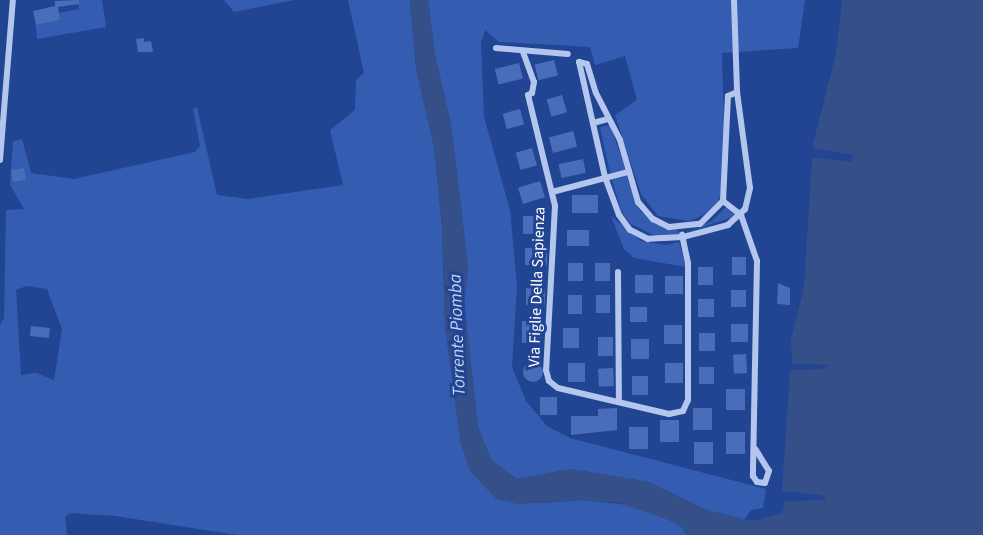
<!DOCTYPE html>
<style>
body{margin:0}
#map{position:relative;width:983px;height:535px;overflow:hidden;background:#214493;font-family:"Source Sans 3",sans-serif}
div>[style]{position:absolute}
.green>*{inset:0;background:#345db1}
.water>*{inset:0;background:#354f89}
.building>*{inset:0;background:#4a6dba;transform-origin:0 0}
.round{border-radius:50%}
.street>*{height:6px;margin:-3px;padding:0 3px;transform-origin:3px;border-radius:3px;background:#b4c6ee}
span{translate:-50% -50%;white-space:nowrap;text-align:center;line-height:1.15;-webkit-text-stroke:6px #214493;paint-order:stroke}
.street-label{font-size:16px;color:#fff}
.water-label{font-size:18px;color:#c0d1f4;font-style:italic}
</style>
<div id="map">
<div class="green">
<div style="clip-path:polygon(78px 0,102px 0,106px 27px,37px 39px,36px 25px,60px 20px,59px 13px,79px 9px)"></div>
<div style="clip-path:polygon(224px 0,294px 0,234px 12px)"></div>
<div style="clip-path:polygon(evenodd,348px 0,410px 0,416px 68px,434px 147px,442px 226px,445px 327px,461px 445px,540px 503px,584px 500px,636px 506px,669px 520px,684px 529px,686px 535px,237px 535px,115px 516px,70px 513px,65px 517px,67px 535px,0 535px,0 325px,4px 318px,6px 210px,24px 209px,10px 185px,13px 141px,22px 139px,31px 173px,74px 179px,195px 152px,200px 146px,193px 108px,197px 107px,217px 195px,248px 199px,343px 185px,330px 130px,355px 110px,356px 80px,364px 73px,348px 0,26px 286px,47px 289px,62px 329px,54px 380px,36px 373px,21px 375px,16px 290px,26px 286px)"></div>
<div style="clip-path:polygon(428px 0,805px 0,798px 48px,722px 53px,725px 165px,722px 188px,718px 204px,710px 212px,690px 221px,658px 216px,641px 194px,615px 115px,637px 100px,625px 56px,595px 65px,590px 47px,499px 42px,485px 30px,481px 43px,484px 117px,510px 210px,517px 286px,512px 367px,526px 401px,547px 426px,570px 438px,766px 489px,763px 508px,751px 510px,744px 520px,734px 518px,704px 509px,649px 482px,571px 469px,517px 479px,491px 460px,478px 427px,464px 302px,468px 266px,451px 125px,435px 55px)"></div>
<div style="clip-path:polygon(610px 125px,626px 170px,610px 173px,600px 127px)"></div>
<div style="clip-path:polygon(626px 175px,639px 210px,656px 224px,678px 230px,680px 235px,656px 236px,631px 224px,622px 212px,612px 180px)"></div>
<div style="clip-path:polygon(727px 206px,737px 213px,730px 218px,690px 231px,712px 221px)"></div>
<div style="clip-path:polygon(611px 216px,641px 241px,666px 245px,679px 242px,686px 267px,634px 258px,624px 249px)"></div>
</div>
<div class="water">
<div style="clip-path:polygon(410px 0,428px 0,435px 55px,451px 125px,468px 266px,464px 302px,478px 427px,491px 460px,517px 479px,571px 469px,649px 482px,704px 509px,752px 521px,782px 513px,785px 501px,827px 500px,822px 495px,782px 491px,790px 370px,823px 369px,829px 365px,792px 364px,791px 340px,804px 287px,812px 157px,851px 162px,853px 155px,812px 148px,836px 53px,842px 0,983px 0,983px 535px,686px 535px,684px 529px,669px 520px,619px 503px,584px 500px,518px 504px,496px 499px,470px 471px,461px 445px,445px 327px,442px 226px,434px 147px,416px 68px)"></div>
</div>
<div class="building">
<div style="clip-path:polygon(79px 0,79px 4px,58px 7px,60px 20px,36px 25px,33px 11px,55px 6px,55px 1px)"></div>
<div style="clip-path:polygon(144px 38px,144px 42px,151px 41px,153px 52px,138px 52px,136px 39px)"></div>
<div style="left:554px;top:60px;width:16px;height:20px;rotate:76deg"></div>
<div style="left:519px;top:63px;width:16px;height:25px;rotate:76deg"></div>
<div style="left:562px;top:95px;width:18px;height:16px;rotate:74deg"></div>
<div style="left:520px;top:109px;width:16px;height:18px;rotate:75deg"></div>
<div style="left:573px;top:131px;width:16px;height:25px;rotate:75deg"></div>
<div style="left:532px;top:148px;width:18px;height:17px;rotate:74deg"></div>
<div style="left:583px;top:159px;width:14px;height:25px;rotate:78deg"></div>
<div style="left:24px;top:168px;width:12px;height:13px;rotate:81deg"></div>
<div style="left:540px;top:181px;width:17px;height:23px;rotate:73deg"></div>
<div style="left:572px;top:195px;width:26px;height:18px"></div>
<div style="left:546px;top:216px;width:18px;height:23px;rotate:90deg"></div>
<div style="left:567px;top:230px;width:22px;height:16px"></div>
<div style="left:525px;top:248px;width:22px;height:17px"></div>
<div style="left:746px;top:257px;width:18px;height:14px;rotate:90deg"></div>
<div style="left:568px;top:263px;width:15px;height:18px"></div>
<div style="left:610px;top:263px;width:18px;height:15px;rotate:90deg"></div>
<div style="left:698px;top:267px;width:15px;height:18px"></div>
<div style="left:635px;top:275px;width:18px;height:18px"></div>
<div style="left:665px;top:276px;width:18px;height:18px"></div>
<div style="clip-path:polygon(778px 283px,790px 288px,790px 305px,777px 304px)"></div>
<div style="left:526px;top:288px;width:19px;height:17px"></div>
<div style="left:731px;top:290px;width:15px;height:17px"></div>
<div style="left:568px;top:295px;width:14px;height:19px"></div>
<div style="left:596px;top:295px;width:14px;height:18px"></div>
<div style="left:698px;top:299px;width:16px;height:18px"></div>
<div style="left:630px;top:307px;width:17px;height:15px"></div>
<div style="left:522px;top:321px;width:20px;height:22px"></div>
<div style="left:748px;top:324px;width:18px;height:17px;rotate:90deg"></div>
<div style="left:664px;top:325px;width:18px;height:19px"></div>
<div style="left:31px;top:326px;width:19px;height:10px;rotate:6deg"></div>
<div style="left:563px;top:328px;width:16px;height:20px"></div>
<div style="left:699px;top:333px;width:16px;height:18px"></div>
<div style="left:598px;top:337px;width:15px;height:19px"></div>
<div style="left:631px;top:339px;width:18px;height:20px"></div>
<div style="left:746px;top:354px;width:19px;height:13px;rotate:87deg"></div>
<div class="round" style="left:523px;top:362px;width:20px;height:20px"></div>
<div style="left:568px;top:363px;width:17px;height:19px"></div>
<div style="left:665px;top:363px;width:18px;height:20px"></div>
<div style="left:699px;top:367px;width:15px;height:17px"></div>
<div style="left:613px;top:368px;width:18px;height:15px;rotate:87deg"></div>
<div style="left:632px;top:376px;width:16px;height:19px"></div>
<div style="left:726px;top:389px;width:19px;height:21px"></div>
<div style="left:540px;top:397px;width:17px;height:18px"></div>
<div style="clip-path:polygon(617px 408px,617px 430px,571px 435px,571px 416px,598px 416px,598px 409px)"></div>
<div style="left:693px;top:408px;width:19px;height:22px"></div>
<div style="left:660px;top:420px;width:19px;height:22px"></div>
<div style="left:648px;top:427px;width:22px;height:19px;rotate:90deg"></div>
<div style="left:726px;top:432px;width:19px;height:22px"></div>
<div style="left:694px;top:442px;width:19px;height:22px"></div>
</div>
<div class="street">
<div style="left:734px;top:0;width:92px;rotate:88.1deg"></div>
<div style="left:737px;top:92px;width:97px;rotate:82.3deg"></div>
<div style="left:750px;top:188px;width:22px;rotate:103deg"></div>
<div style="left:745px;top:209px;width:23px;rotate:137deg"></div>
<div style="left:728px;top:225px;width:47px;rotate:165.1deg"></div>
<div style="left:683px;top:237px;width:35px;rotate:177deg"></div>
<div style="left:648px;top:239px;width:20px;rotate:-153deg"></div>
<div style="left:630px;top:230px;width:19px;rotate:-126deg"></div>
<div style="left:619px;top:215px;width:40px;rotate:-110.2deg"></div>
<div style="left:605px;top:177px;width:118px;rotate:-102.7deg"></div>
<div style="left:579px;top:62px;width:8px;rotate:14deg"></div>
<div style="left:587px;top:64px;width:30px;rotate:73deg"></div>
<div style="left:596px;top:93px;width:53px;rotate:62.9deg"></div>
<div style="left:620px;top:140px;width:65px;rotate:73.8deg"></div>
<div style="left:638px;top:202px;width:23px;rotate:49deg"></div>
<div style="left:653px;top:219px;width:18px;rotate:27deg"></div>
<div style="left:669px;top:227px;width:31px;rotate:-6deg"></div>
<div style="left:700px;top:224px;width:33px;rotate:-45deg"></div>
<div style="left:723px;top:201px;width:105px;rotate:-87.3deg"></div>
<div style="left:728px;top:96px;width:10px;rotate:-24deg"></div>
<div style="left:496px;top:48px;width:72px;rotate:4.8deg"></div>
<div style="left:523px;top:52px;width:32px;rotate:70deg"></div>
<div style="left:534px;top:82px;width:11px;rotate:100deg"></div>
<div style="left:532px;top:93px;width:4px;rotate:153deg"></div>
<div style="left:528px;top:95px;width:114px;rotate:76.3deg"></div>
<div style="left:555px;top:206px;width:164px;rotate:93.1deg"></div>
<div style="left:546px;top:370px;width:11px;rotate:75deg"></div>
<div style="left:549px;top:381px;width:11px;rotate:38deg"></div>
<div style="left:558px;top:388px;width:114px;rotate:13.2deg"></div>
<div style="left:669px;top:414px;width:14px;rotate:-12deg"></div>
<div style="left:683px;top:411px;width:12px;rotate:-66deg"></div>
<div style="left:688px;top:400px;width:137px;rotate:-90deg"></div>
<div style="left:688px;top:263px;width:29px;rotate:-102deg"></div>
<div style="left:593px;top:123px;width:16px;rotate:-15deg"></div>
<div style="left:0;top:160px;width:161px;rotate:-85.4deg"></div>
<div style="left:552px;top:192px;width:79px;rotate:-14.7deg"></div>
<div style="left:723px;top:201px;width:23px;rotate:38deg"></div>
<div style="left:741px;top:215px;width:49px;rotate:70.8deg"></div>
<div style="left:757px;top:261px;width:215px;rotate:91.1deg"></div>
<div style="left:753px;top:476px;width:7px;rotate:56deg"></div>
<div style="left:757px;top:482px;width:8px;rotate:7deg"></div>
<div style="left:765px;top:483px;width:13px;rotate:-72deg"></div>
<div style="left:769px;top:471px;width:26px;rotate:-122deg"></div>
<div style="left:618px;top:272px;width:130px;rotate:89.6deg"></div>
</div>
<div class="street-label">
<span style="left:537px;top:287px;rotate:-88deg">Via Figlie Della Sapienza</span>
</div>
<div class="water-label">
<span style="left:458px;top:335px;rotate:-92deg">Torrente Piomba</span>
</div>
</div>
